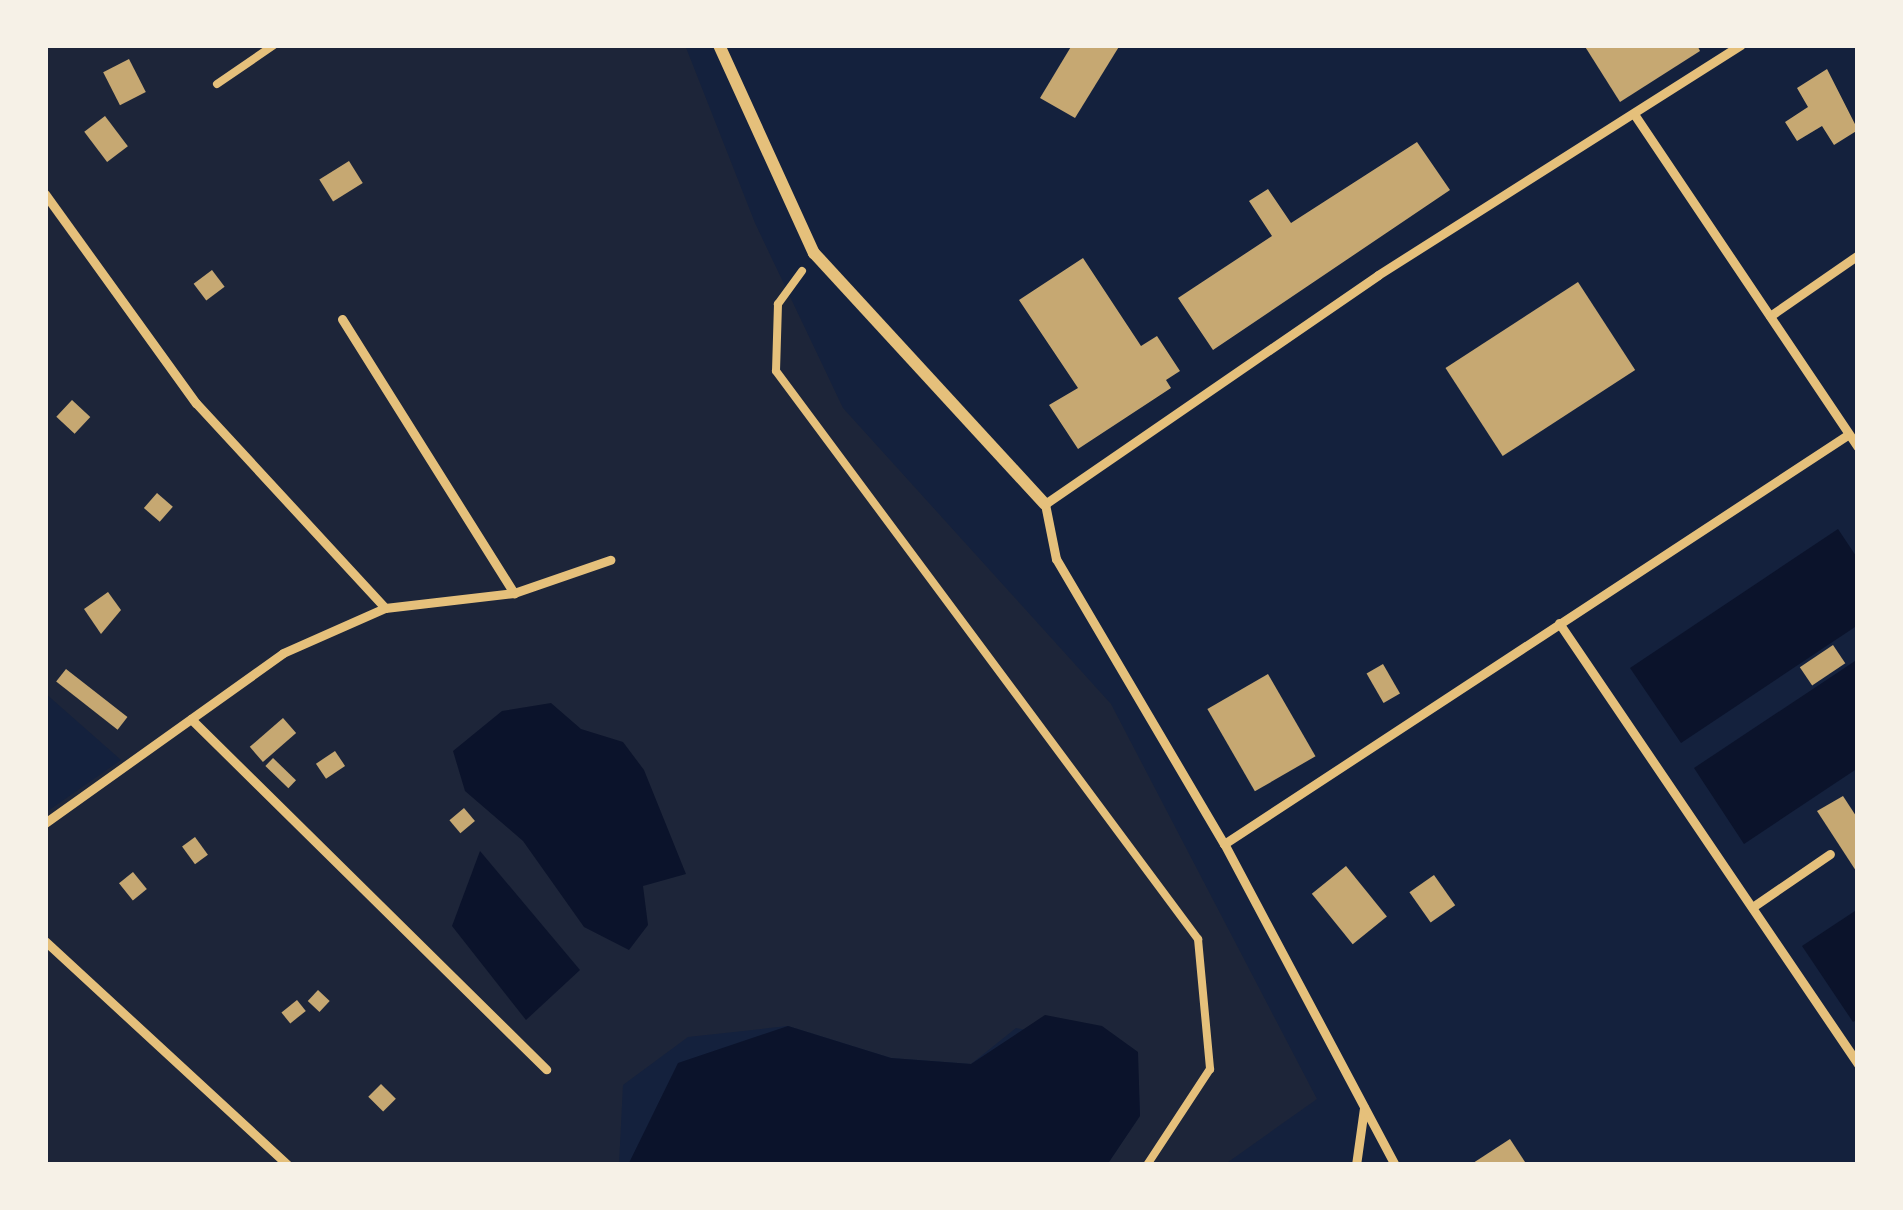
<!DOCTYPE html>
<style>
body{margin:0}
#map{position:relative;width:1903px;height:1210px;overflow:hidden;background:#14213d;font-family:Commissioner,sans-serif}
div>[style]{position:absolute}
.green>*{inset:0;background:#1d2539}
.water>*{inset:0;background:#0b132b}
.building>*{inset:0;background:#c6a872;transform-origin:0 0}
.path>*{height:8px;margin:-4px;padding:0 4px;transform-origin:4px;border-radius:4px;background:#e5c07b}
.service>*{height:9px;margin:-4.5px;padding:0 4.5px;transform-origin:4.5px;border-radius:4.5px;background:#e5c07b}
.minor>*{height:12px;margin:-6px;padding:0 6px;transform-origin:6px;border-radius:6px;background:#e5c07b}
span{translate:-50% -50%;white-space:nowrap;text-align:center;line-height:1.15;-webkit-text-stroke:9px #f6f1e7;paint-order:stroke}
.frame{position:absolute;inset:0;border:48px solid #f6f1e7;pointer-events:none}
</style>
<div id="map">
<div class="green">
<div style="clip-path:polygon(45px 45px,685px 45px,755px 223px,843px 408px,1111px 704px,1317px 1099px,1224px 1165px,1107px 1165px,1140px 1115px,1137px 1052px,1016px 1028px,971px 1064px,891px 1058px,788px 1026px,688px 1037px,623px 1085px,619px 1165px,45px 1165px,45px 813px,121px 760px,45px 693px)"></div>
</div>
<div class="water">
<div style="clip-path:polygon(1838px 529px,1858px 559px,1858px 625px,1681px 743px,1630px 668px)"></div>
<div style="clip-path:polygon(1858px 659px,1858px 768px,1744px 844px,1694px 768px)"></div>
<div style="clip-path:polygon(551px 703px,581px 729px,623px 742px,644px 770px,686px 874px,643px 886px,648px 925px,629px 950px,584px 927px,523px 841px,465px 791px,453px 751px,502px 711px)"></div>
<div style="clip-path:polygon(480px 851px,580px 970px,526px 1020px,452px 926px)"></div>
<div style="clip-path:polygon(1858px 909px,1858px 1019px,1853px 1022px,1802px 946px)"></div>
<div style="clip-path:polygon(1045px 1015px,1102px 1026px,1138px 1052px,1140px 1116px,1107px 1165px,628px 1165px,678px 1063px,788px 1026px,891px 1058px,971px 1064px)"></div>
</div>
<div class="building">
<div style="clip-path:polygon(1072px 45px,1120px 45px,1075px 118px,1040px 98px)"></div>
<div style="clip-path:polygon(1584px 45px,1697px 45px,1700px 51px,1620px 102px)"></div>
<div style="left:129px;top:59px;width:37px;height:29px;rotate:63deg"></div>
<div style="clip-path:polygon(1827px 69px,1858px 130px,1834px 145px,1822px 126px,1797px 141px,1785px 122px,1808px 107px,1797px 88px)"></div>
<div style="left:105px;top:116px;width:38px;height:26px;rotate:53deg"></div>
<div style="clip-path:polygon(1417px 142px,1450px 190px,1213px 350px,1178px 298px,1272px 236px,1249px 201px,1268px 189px,1291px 223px)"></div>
<div style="left:349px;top:161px;width:26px;height:35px;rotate:58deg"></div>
<div style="clip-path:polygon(1083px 258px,1141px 346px,1157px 336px,1180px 371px,1166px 380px,1171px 388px,1078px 449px,1049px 405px,1078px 388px,1019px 300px)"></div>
<div style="left:212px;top:270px;width:21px;height:23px;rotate:53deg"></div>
<div style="left:1578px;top:282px;width:105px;height:158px;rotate:57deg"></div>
<div style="left:72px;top:400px;width:25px;height:23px;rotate:43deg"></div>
<div style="left:157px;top:493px;width:21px;height:20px;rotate:41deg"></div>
<div style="clip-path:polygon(108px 592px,121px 610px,101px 634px,84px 609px)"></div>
<div style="left:1833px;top:645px;width:22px;height:40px;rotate:56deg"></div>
<div style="left:1383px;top:664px;width:34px;height:19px;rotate:60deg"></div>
<div style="left:66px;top:669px;width:78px;height:16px;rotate:38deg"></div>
<div style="left:1268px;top:674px;width:95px;height:70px;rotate:60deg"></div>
<div style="left:283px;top:718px;width:20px;height:44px;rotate:49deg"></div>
<div style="left:335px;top:751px;width:18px;height:23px;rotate:56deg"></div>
<div style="left:273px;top:758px;width:32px;height:11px;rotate:44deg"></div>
<div style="clip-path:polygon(1843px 796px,1858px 819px,1858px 874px,1817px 811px)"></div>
<div style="left:464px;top:808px;width:17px;height:19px;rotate:50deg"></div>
<div style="left:195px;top:837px;width:22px;height:16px;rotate:54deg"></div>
<div style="left:1346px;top:866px;width:65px;height:44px;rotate:51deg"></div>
<div style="left:133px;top:872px;width:22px;height:18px;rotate:51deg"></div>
<div style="left:1434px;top:875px;width:37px;height:30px;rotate:55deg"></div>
<div style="left:318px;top:990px;width:16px;height:15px;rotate:43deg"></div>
<div style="left:297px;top:1000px;width:14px;height:20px;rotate:51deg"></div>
<div style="left:381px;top:1084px;width:21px;height:18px;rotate:45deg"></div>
<div style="clip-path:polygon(1510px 1139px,1527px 1165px,1470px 1165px)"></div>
</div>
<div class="path">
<div style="left:217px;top:84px;width:69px;rotate:-34.4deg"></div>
<div style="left:802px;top:271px;width:41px;rotate:126deg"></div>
<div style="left:778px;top:304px;width:67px;rotate:91.7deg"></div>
<div style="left:776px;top:371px;width:708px;rotate:53.39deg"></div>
<div style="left:1198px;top:939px;width:131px;rotate:84.7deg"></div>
<div style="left:1210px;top:1069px;width:115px;rotate:123.3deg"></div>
</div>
<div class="service">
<div style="left:1634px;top:114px;width:401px;rotate:56.1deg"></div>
<div style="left:45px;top:194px;width:258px;rotate:54.2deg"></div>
<div style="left:196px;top:403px;width:279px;rotate:47.3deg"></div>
<div style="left:1770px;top:316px;width:107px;rotate:-34.7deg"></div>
<div style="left:342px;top:319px;width:324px;rotate:57.9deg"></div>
<div style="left:1559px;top:623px;width:533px;rotate:55.86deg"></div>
<div style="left:191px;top:719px;width:499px;rotate:44.6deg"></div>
<div style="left:45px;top:823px;width:292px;rotate:-35.5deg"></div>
<div style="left:283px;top:653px;width:111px;rotate:-23.8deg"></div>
<div style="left:385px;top:608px;width:130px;rotate:-6.6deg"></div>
<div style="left:514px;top:593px;width:102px;rotate:-19deg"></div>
<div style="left:1224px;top:844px;width:747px;rotate:-33.26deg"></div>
<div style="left:1754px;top:906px;width:92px;rotate:-34.4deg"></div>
<div style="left:45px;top:941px;width:330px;rotate:42.7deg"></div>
<div style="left:1356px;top:1165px;width:58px;rotate:-82deg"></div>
<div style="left:1395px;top:1165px;width:364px;rotate:-118deg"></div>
<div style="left:1224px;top:844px;width:331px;rotate:-120.5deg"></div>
<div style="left:1056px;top:559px;width:56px;rotate:-101.3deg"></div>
<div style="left:1045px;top:504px;width:404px;rotate:-34.5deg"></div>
<div style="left:1378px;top:275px;width:430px;rotate:-32.4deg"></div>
</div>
<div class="minor">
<div style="left:719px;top:45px;width:229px;rotate:65.5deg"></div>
<div style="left:814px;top:253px;width:341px;rotate:47.4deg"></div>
</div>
<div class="frame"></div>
</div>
